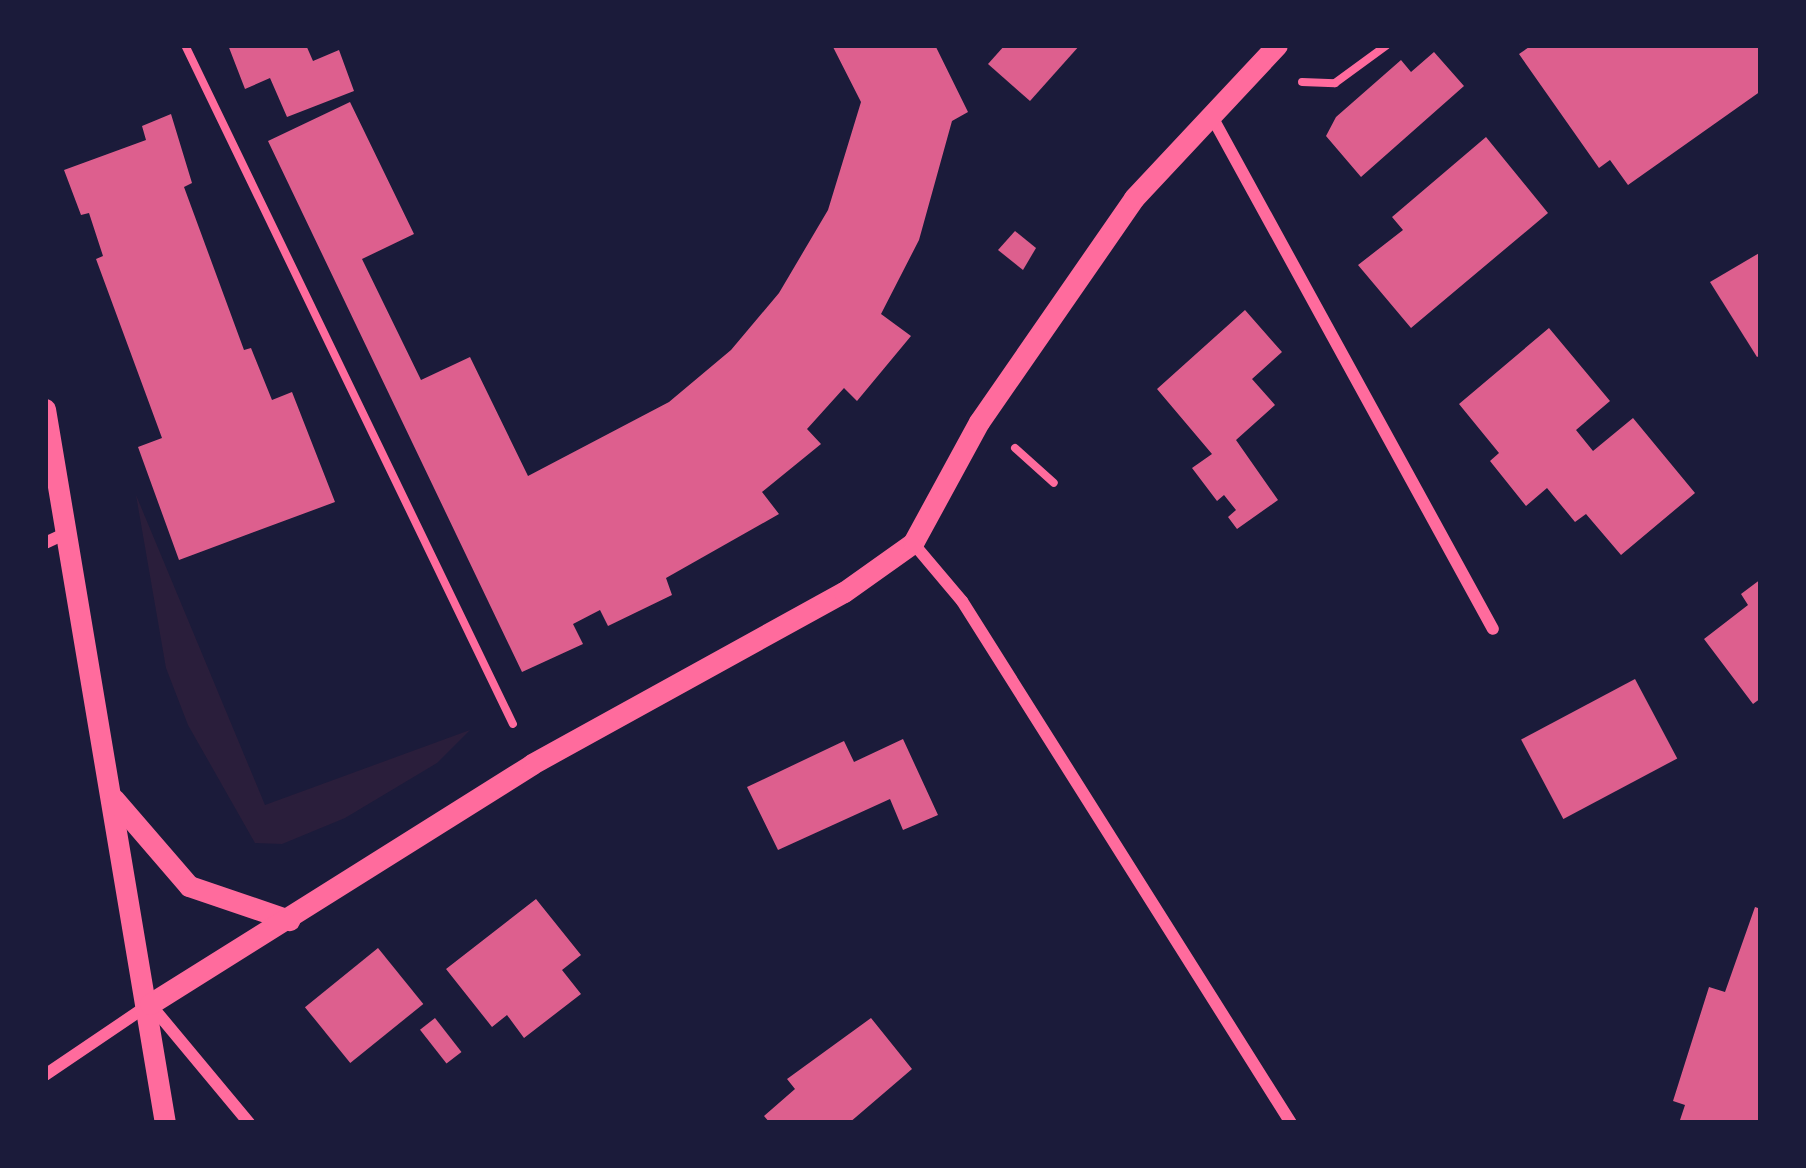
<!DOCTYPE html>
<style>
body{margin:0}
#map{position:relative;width:1806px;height:1168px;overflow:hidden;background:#1b1b3a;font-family:"Golos Text",sans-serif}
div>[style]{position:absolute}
.green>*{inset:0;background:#2a1e3b}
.building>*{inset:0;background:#dd5f8e;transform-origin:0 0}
.path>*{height:8px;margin:-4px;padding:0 4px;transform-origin:4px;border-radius:4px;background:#ff6b9d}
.minor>*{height:12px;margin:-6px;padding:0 6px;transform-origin:6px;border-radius:6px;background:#ff6b9d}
.tertiary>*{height:21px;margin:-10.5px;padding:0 10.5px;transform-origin:10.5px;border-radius:10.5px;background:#ff6b9d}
span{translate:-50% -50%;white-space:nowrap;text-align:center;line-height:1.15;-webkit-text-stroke:9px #1b1b3a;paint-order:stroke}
.frame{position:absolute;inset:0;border:48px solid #1b1b3a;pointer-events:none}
</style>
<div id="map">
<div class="green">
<div style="clip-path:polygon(136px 495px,265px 805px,470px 730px,437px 763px,345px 818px,282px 844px,255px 843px,188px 725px,166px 668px)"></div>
</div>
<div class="building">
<div style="clip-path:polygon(228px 45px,306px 45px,313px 61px,339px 50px,354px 91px,287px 117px,270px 78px,245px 89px)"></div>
<div style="clip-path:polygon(832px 45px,935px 45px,968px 112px,952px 121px,919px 240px,881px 314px,911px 336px,857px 401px,844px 388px,807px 429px,821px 444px,762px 492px,779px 514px,666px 578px,672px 595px,608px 626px,600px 610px,573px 624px,583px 644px,522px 672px,268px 141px,350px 102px,414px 234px,362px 259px,421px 380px,470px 357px,528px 476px,669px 402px,731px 350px,779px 293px,828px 210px,861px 102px)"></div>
<div style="clip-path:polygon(1005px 45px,1080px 45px,1030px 101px,988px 64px)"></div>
<div style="clip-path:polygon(1532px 45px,1761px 45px,1761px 91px,1628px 185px,1610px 160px,1599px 168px,1519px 54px)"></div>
<div style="clip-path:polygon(1434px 52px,1464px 86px,1361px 177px,1326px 136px,1336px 117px,1401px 60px,1411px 72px)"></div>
<div style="clip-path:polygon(171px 114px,192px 183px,184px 187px,244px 350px,251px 348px,272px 400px,292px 392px,335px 502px,179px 560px,138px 447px,162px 438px,96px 259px,103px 256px,89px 213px,81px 215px,64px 170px,146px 140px,142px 126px)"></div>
<div style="clip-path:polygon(1486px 137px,1548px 213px,1411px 328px,1358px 265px,1403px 230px,1392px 217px)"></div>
<div style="clip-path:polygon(1015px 231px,1036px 248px,1023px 270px,998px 250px)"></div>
<div style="clip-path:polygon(1761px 252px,1761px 355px,1757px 357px,1710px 282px)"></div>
<div style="clip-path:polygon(1245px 310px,1282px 352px,1252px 379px,1275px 405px,1236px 440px,1278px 500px,1237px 529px,1228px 517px,1236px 510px,1224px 495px,1217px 501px,1192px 468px,1212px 454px,1157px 389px)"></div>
<div style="clip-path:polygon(1549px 328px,1610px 401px,1576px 430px,1593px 451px,1633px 418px,1695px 493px,1621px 555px,1586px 514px,1575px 522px,1547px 488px,1526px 506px,1490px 461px,1499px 453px,1459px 404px)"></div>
<div style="clip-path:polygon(1761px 579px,1761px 698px,1753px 704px,1704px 639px,1748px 605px,1741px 594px)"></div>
<div style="left:1635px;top:679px;width:90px;height:129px;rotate:62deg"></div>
<div style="clip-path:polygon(903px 739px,938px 815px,903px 830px,890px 799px,778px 850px,747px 787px,844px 741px,854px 762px)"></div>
<div style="clip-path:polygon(536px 899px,581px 955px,562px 970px,581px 994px,524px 1038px,507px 1015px,492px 1027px,446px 969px)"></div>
<div style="clip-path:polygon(1755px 907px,1761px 909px,1761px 1123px,1679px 1123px,1685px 1105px,1673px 1101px,1709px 987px,1725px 992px)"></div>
<div style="left:378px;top:948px;width:72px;height:94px;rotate:51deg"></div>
<div style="left:435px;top:1018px;width:43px;height:19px;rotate:52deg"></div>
<div style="clip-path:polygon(871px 1018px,912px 1069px,849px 1123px,770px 1123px,764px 1116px,795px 1089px,787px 1079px)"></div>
</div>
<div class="path">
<div style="left:185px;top:45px;width:754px;rotate:64.22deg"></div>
<div style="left:1302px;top:82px;width:33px;rotate:2deg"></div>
<div style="left:1335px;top:83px;width:64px;rotate:-36.2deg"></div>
<div style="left:1015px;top:448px;width:52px;rotate:41.9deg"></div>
</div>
<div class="minor">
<div style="left:1211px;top:115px;width:586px;rotate:61.25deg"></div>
<div style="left:45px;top:543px;width:26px;rotate:-25deg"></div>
<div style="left:913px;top:543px;width:76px;rotate:49.8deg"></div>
<div style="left:962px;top:601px;width:617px;rotate:57.78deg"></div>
<div style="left:45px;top:1075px;width:127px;rotate:-34.1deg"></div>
<div style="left:150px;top:1004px;width:155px;rotate:50.2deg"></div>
</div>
<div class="tertiary">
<div style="left:45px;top:409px;width:724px;rotate:80.46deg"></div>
<div style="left:114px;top:799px;width:115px;rotate:49.2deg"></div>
<div style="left:189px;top:886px;width:106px;rotate:18.8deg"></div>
<div style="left:150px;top:1004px;width:451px;rotate:-32.1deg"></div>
<div style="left:532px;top:764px;width:356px;rotate:-28.9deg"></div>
<div style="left:844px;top:592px;width:85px;rotate:-35.4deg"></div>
<div style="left:913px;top:543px;width:138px;rotate:-61.4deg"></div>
<div style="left:979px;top:422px;width:272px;rotate:-55.3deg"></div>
<div style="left:1134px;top:198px;width:209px;rotate:-46.9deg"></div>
</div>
<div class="frame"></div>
</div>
